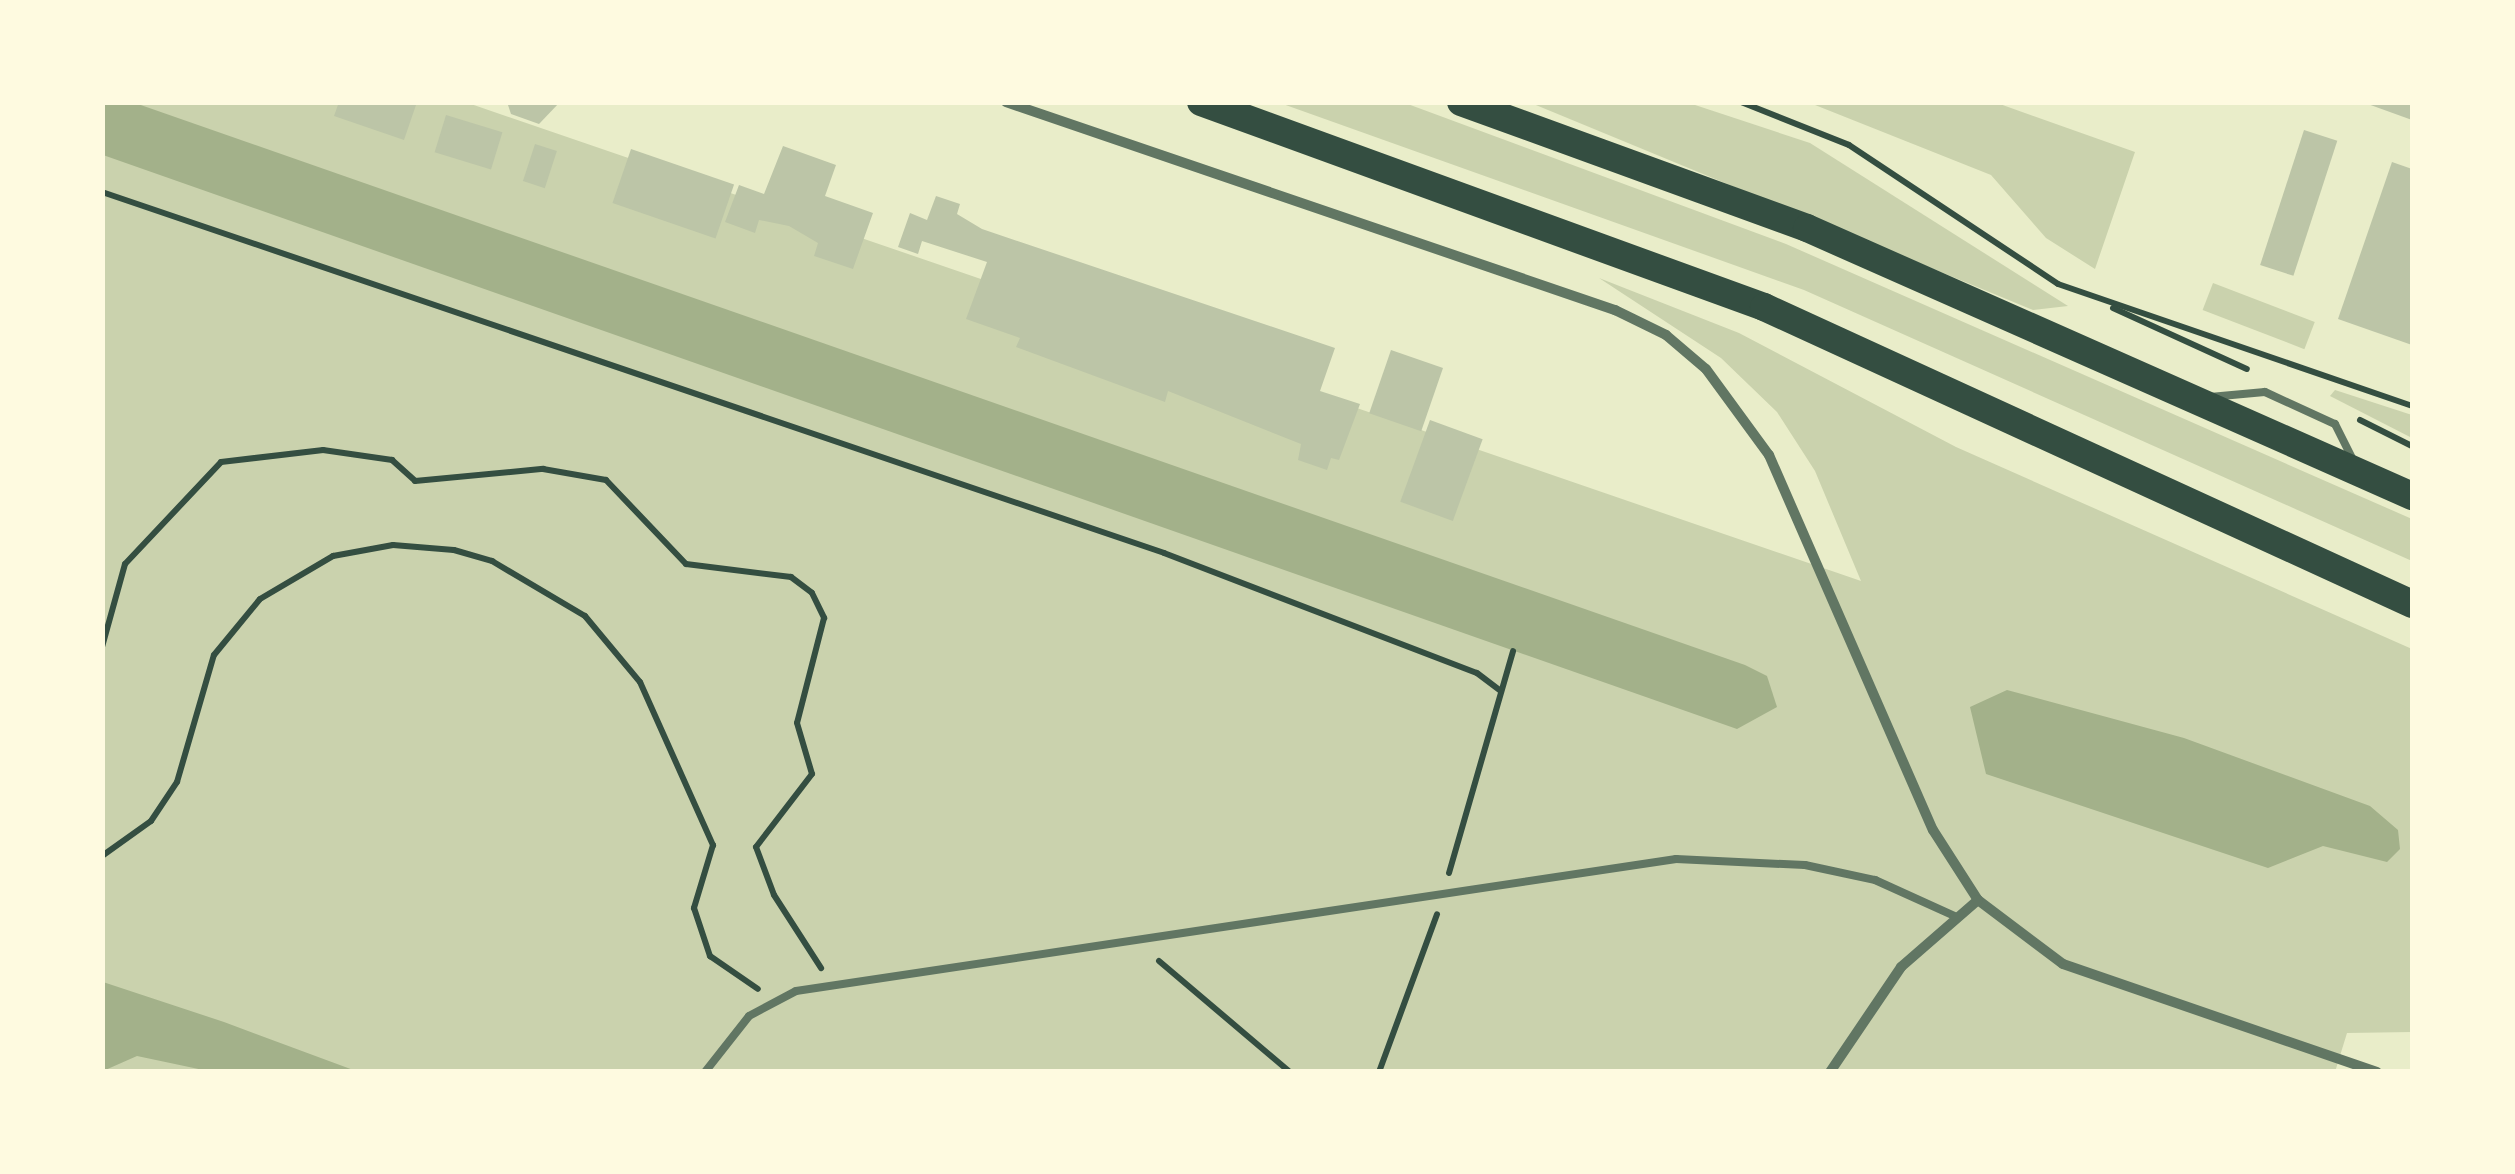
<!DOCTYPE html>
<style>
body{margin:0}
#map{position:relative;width:2515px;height:1174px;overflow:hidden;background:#e9edc9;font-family:Montserrat,sans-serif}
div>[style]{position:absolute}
.green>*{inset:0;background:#cad2ad;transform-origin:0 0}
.water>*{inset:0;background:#a3b18a}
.building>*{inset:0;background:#bcc5a7;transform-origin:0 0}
.path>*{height:6px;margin:-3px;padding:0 3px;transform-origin:3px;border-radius:3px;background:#344e41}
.service>*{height:8px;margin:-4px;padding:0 4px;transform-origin:4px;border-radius:4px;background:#617663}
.minor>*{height:10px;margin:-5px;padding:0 5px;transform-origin:5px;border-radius:5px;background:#617663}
.trunk>*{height:28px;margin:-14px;padding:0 14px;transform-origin:14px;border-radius:14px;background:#344e41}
span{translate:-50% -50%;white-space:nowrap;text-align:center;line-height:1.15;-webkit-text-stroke:10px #fefae0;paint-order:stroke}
.frame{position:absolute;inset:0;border:105px solid #fefae0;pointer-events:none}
</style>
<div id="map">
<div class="green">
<div style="clip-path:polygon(102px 103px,468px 103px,1861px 581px,1815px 471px,1777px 412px,1721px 358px,1599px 278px,1739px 333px,1956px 447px,2412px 649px,2412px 1032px,2347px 1033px,2335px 1072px,103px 1071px)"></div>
<div style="clip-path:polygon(1280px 103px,1405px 103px,1786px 244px,2412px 519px,2412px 561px,1804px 290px)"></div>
<div style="clip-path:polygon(1531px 103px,1689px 103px,1810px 143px,2068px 306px,2033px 310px)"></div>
<div style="clip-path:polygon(1810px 103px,1997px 103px,2135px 152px,2095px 269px,2046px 238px,1991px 175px)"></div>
<div style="left:2213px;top:283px;width:109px;height:29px;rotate:21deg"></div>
<div style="clip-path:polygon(2335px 390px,2412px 415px,2412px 438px,2330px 396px)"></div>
</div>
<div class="water">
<div style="clip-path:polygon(103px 102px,135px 103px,1745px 665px,1767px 676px,1777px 707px,1737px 729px,103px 155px)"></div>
<div style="clip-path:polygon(2007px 690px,2184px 738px,2370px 806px,2398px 830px,2400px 849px,2387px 862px,2323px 846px,2268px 868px,1986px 774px,1970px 707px)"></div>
<div style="clip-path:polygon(103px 982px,224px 1022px,356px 1071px,208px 1071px,137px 1056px,103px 1071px)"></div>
</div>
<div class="building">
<div style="clip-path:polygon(339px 102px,417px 102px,404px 140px,334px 116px)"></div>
<div style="clip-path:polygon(507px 102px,560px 102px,539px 124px,511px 114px)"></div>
<div style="clip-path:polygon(2412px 102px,2412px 120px,2365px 103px,2365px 102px)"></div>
<div style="left:446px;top:115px;width:59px;height:39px;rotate:17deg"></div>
<div style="left:2304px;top:130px;width:35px;height:142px;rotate:18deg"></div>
<div style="left:535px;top:144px;width:23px;height:39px;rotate:18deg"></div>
<div style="clip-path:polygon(783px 146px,836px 165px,825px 196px,873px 213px,853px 269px,814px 256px,818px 243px,789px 226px,759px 220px,755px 233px,725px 222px,739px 185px,764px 194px)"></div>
<div style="left:631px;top:149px;width:109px;height:57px;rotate:19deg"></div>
<div style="clip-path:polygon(2392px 162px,2412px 169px,2412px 345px,2338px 319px)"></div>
<div style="clip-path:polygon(936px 196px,960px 204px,957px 214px,982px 229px,1335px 348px,1320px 391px,1360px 404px,1339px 460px,1331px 458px,1327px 470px,1298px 460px,1301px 444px,1168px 391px,1165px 402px,1016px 347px,1020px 338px,966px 319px,987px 262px,922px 241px,918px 254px,898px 247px,910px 213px,927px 220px)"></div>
<div style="left:1391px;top:350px;width:55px;height:67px;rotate:19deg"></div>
<div style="left:1430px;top:420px;width:56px;height:87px;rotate:20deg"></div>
</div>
<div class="path">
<div style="left:1741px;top:102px;width:116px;rotate:21.7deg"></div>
<div style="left:1849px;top:145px;width:251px;rotate:33.6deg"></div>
<div style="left:2058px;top:284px;width:374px;rotate:19deg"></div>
<div style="left:102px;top:192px;width:1122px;rotate:18.77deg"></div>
<div style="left:1164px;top:553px;width:335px;rotate:21deg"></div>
<div style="left:1477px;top:673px;width:30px;rotate:37deg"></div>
<div style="left:2113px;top:308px;width:147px;rotate:24.5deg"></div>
<div style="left:2360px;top:420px;width:58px;rotate:26.6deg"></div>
<div style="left:102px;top:647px;width:86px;rotate:-74.5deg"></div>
<div style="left:125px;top:564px;width:140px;rotate:-46.7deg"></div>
<div style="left:221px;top:462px;width:103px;rotate:-6.7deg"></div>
<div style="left:323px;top:450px;width:70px;rotate:8.2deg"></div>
<div style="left:392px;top:460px;width:31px;rotate:42deg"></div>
<div style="left:415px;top:481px;width:129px;rotate:-5.4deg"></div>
<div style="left:543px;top:469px;width:64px;rotate:9.9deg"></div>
<div style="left:606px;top:480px;width:116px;rotate:46.4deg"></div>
<div style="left:686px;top:564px;width:106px;rotate:7.1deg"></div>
<div style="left:791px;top:577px;width:26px;rotate:37deg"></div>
<div style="left:812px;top:593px;width:28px;rotate:64deg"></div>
<div style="left:824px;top:618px;width:108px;rotate:104.4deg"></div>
<div style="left:797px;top:723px;width:53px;rotate:73.6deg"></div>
<div style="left:812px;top:774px;width:92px;rotate:127.5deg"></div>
<div style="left:756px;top:847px;width:51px;rotate:69.4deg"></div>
<div style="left:774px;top:895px;width:87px;rotate:57.2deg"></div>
<div style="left:102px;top:856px;width:60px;rotate:-35.5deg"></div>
<div style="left:151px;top:821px;width:47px;rotate:-56.3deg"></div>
<div style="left:177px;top:782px;width:132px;rotate:-73.8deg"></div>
<div style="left:214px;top:655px;width:72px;rotate:-50.6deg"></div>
<div style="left:260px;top:599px;width:85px;rotate:-30.5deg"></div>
<div style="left:333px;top:556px;width:61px;rotate:-10.4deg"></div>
<div style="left:393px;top:545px;width:61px;rotate:4.7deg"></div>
<div style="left:454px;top:550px;width:40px;rotate:16deg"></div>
<div style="left:492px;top:561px;width:108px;rotate:30.6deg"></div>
<div style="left:585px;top:616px;width:86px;rotate:50.2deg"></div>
<div style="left:640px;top:682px;width:179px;rotate:65.9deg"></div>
<div style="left:713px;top:845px;width:66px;rotate:106.8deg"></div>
<div style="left:694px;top:908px;width:51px;rotate:71.6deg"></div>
<div style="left:710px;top:956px;width:58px;rotate:34.5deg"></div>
<div style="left:1449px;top:873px;width:231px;rotate:-73.9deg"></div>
<div style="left:1159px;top:961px;width:172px;rotate:40.3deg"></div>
<div style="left:1379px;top:1072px;width:168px;rotate:-69.8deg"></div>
</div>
<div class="service">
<div style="left:2210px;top:397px;width:55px;rotate:-5.2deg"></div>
<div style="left:2265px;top:392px;width:77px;rotate:24.6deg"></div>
<div style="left:2335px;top:424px;width:42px;rotate:63.4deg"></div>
<div style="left:705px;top:1072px;width:71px;rotate:-51.8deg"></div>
<div style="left:749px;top:1016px;width:53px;rotate:-28deg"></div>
<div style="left:796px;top:991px;width:890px;rotate:-8.53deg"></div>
<div style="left:1676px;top:859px;width:129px;rotate:2.7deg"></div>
<div style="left:1805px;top:865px;width:72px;rotate:12.1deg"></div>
<div style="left:1875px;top:880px;width:90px;rotate:24.3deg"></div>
</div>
<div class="minor">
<div style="left:1006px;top:102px;width:644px;rotate:18.86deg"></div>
<div style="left:1615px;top:310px;width:57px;rotate:26.1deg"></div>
<div style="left:1666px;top:335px;width:52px;rotate:40.4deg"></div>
<div style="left:1706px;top:369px;width:107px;rotate:53.8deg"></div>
<div style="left:1769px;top:455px;width:409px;rotate:66.4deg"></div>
<div style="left:1933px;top:830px;width:83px;rotate:57.3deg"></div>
<div style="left:1978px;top:900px;width:106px;rotate:37deg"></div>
<div style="left:2063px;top:964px;width:332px;rotate:19deg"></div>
<div style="left:1830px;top:1072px;width:127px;rotate:-55.9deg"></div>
<div style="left:1901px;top:967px;width:102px;rotate:-41deg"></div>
</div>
<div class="trunk">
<div style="left:1201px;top:102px;width:599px;rotate:20.01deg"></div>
<div style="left:1764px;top:307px;width:713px;rotate:24.62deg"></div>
<div style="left:1461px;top:102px;width:368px;rotate:20deg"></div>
<div style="left:1807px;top:228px;width:662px;rotate:23.89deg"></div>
</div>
<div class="frame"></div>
</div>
